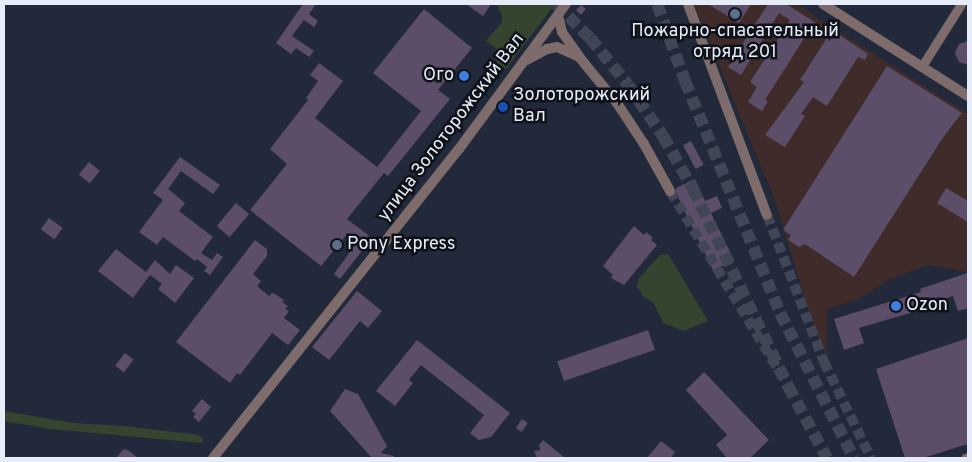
<!DOCTYPE html>
<meta charset="utf-8">
<style>
body{margin:0}
#map{position:relative;width:972px;height:462px;overflow:hidden;background:#22293a;font-family:Overpass,sans-serif}
div>[style]{position:absolute}
.commercial>*{inset:0;background:#3f2b29}
.green>*{inset:0;background:#35442e}
.building>*{inset:0;background:#5c4e69;transform-origin:0 0}
.tertiary-tunnel>*{height:10px;margin-top:-5px;transform-origin:0;background:repeating-linear-gradient(90deg,#404656 0 10px,transparent 0 15px)}
.primary-tunnel>*{height:12px;margin-top:-6px;transform-origin:0;background:repeating-linear-gradient(90deg,#404656 0 12px,transparent 0 18px)}
.minor>*{height:9px;margin:-4.5px;padding:0 4.5px;transform-origin:4.5px;border-radius:4.5px;background:#7d6c6b}
.tertiary>*{height:10px;margin:-5px;padding:0 5px;transform-origin:5px;border-radius:5px;background:#7d6c6b}
.dots>*{width:14px;height:14px;translate:-50% -50%;box-sizing:border-box;border:2px solid #0f1219;border-radius:50%}
span{translate:-50% -50%;white-space:nowrap;text-align:center;line-height:1.15;-webkit-text-stroke:5px #0f1219;paint-order:stroke}
.poi-label{font-size:18px;color:#e7edf8}
.right{translate:-100% -50%;text-align:right}
.left{translate:0 -50%;text-align:left}
.street-label{font-size:18px;color:#e7edf8}
.frame{position:absolute;inset:0;border:5px solid #e7edf8;pointer-events:none}
</style>
<div id="map">
<div class="commercial">
<div style="clip-path:polygon(694px 4px,796px 4px,968px 114px,968px 272px,928px 265px,888px 280px,859px 299px,827px 309px,827px 355px,815px 331px,774px 198px)"></div>
</div>
<div class="green">
<div style="clip-path:polygon(496px 4px,555px 4px,506px 69px,496px 62px,501px 52px,486px 41px,502px 22px,502px 15px)"></div>
<div style="clip-path:polygon(668px 254px,708px 321px,684px 331px,663px 323px,654px 303px,644px 297px,637px 287px,638px 279px,660px 255px)"></div>
<div style="clip-path:polygon(4px 411px,73px 423px,124px 426px,192px 434px,200px 436px,203px 440px,202px 443px,51px 429px,4px 421px)"></div>
</div>
<div class="building">
<div style="clip-path:polygon(303px 4px,316px 4px,309px 14px,318px 21px,314px 27px,304px 20px,292px 36px,314px 51px,309px 57px,296px 48px,291px 54px,276px 43px)"></div>
<div style="clip-path:polygon(466px 4px,491px 4px,483px 16px)"></div>
<div style="clip-path:polygon(708px 4px,751px 4px,739px 23px)"></div>
<div style="clip-path:polygon(768px 4px,786px 4px,816px 23px,810px 33px,808px 32px,765px 100px,768px 101px,762px 111px,748px 102px,757px 87px,750px 82px,790px 20px,779px 13px,741px 75px,728px 67px)"></div>
<div style="clip-path:polygon(581px 5px,586px 9px,581px 15px,576px 10px)"></div>
<div style="clip-path:polygon(424px 9px,472px 48px,438px 90px,450px 99px,388px 176px,384px 173px,347px 219px,372px 238px,340px 279px,334px 274px,358px 241px,348px 233px,321px 266px,250px 210px,287px 164px,270px 149px,308px 100px,306px 98px,318px 81px,310px 75px,319px 63px,343px 81px,315px 118px,377px 167px,421px 111px,373px 73px)"></div>
<div style="clip-path:polygon(832px 30px,868px 54px,865px 60px,858px 57px,827px 106px,813px 97px,801px 114px,805px 116px,785px 147px,765px 135px,804px 82px,800px 80px)"></div>
<div style="clip-path:polygon(968px 41px,968px 65px,959px 62px,955px 53px,959px 44px)"></div>
<div style="clip-path:polygon(887px 66px,962px 113px,944px 136px,854px 277px,805px 244px,799px 247px,788px 240px,791px 235px,783px 230px)"></div>
<div style="left:691px;top:141px;width:27px;height:9px;rotate:62deg"></div>
<div style="clip-path:polygon(180px 157px,220px 185px,213px 194px,181px 171px,168px 189px,185px 203px,179px 211px,213px 237px,201px 253px,212px 260px,217px 253px,223px 257px,210px 275px,204px 271px,207px 267px,197px 259px,195px 261px,163px 237px,157px 245px,139px 232px,163px 200px,153px 193px)"></div>
<div style="left:89px;top:162px;width:14px;height:16px;rotate:39deg"></div>
<div style="clip-path:polygon(695px 179px,705px 201px,717px 196px,722px 208px,711px 213px,734px 260px,713px 270px,676px 193px,676px 188px)"></div>
<div style="clip-path:polygon(946px 188px,968px 201px,968px 222px,937px 203px)"></div>
<div style="left:236px;top:203px;width:17px;height:30px;rotate:40deg"></div>
<div style="left:49px;top:218px;width:17px;height:14px;rotate:36deg"></div>
<div style="clip-path:polygon(634px 226px,644px 235px,646px 232px,653px 238px,651px 240px,657px 245px,624px 285px,611px 278px,613px 275px,603px 266px)"></div>
<div style="clip-path:polygon(255px 240px,267px 249px,267px 256px,253px 274px,261px 281px,257px 286px,269px 296px,272px 293px,275px 294px,284px 300px,282px 302px,288px 306px,285px 309px,289px 311px,284px 318px,300px 330px,288px 345px,272px 333px,240px 375px,237px 373px,230px 383px,176px 342px)"></div>
<div style="clip-path:polygon(116px 249px,146px 272px,155px 260px,170px 274px,176px 265px,194px 278px,175px 303px,158px 289px,162px 284px,150px 275px,133px 298px,98px 271px)"></div>
<div style="clip-path:polygon(967px 273px,968px 308px,958px 311px,953px 296px,926px 305px,927px 308px,859px 328px,864px 343px,844px 350px,834px 319px,921px 292px,920px 289px)"></div>
<div style="clip-path:polygon(357px 291px,382px 311px,368px 328px,360px 321px,329px 360px,312px 347px)"></div>
<div style="left:648px;top:330px;width:21px;height:96px;rotate:71deg"></div>
<div style="clip-path:polygon(968px 338px,968px 444px,923px 458px,905px 458px,876px 369px)"></div>
<div style="clip-path:polygon(417px 340px,510px 413px,491px 437px,479px 440px,470px 433px,484px 415px,421px 365px,409px 380px,413px 383px,395px 406px,376px 391px)"></div>
<div style="left:125px;top:353px;width:11px;height:16px;rotate:38deg"></div>
<div style="clip-path:polygon(704px 372px,769px 440px,750px 458px,727px 458px,716px 445px,727px 435px,686px 390px)"></div>
<div style="clip-path:polygon(345px 389px,358px 394px,387px 446px,381px 453px,394px 456px,394px 458px,372px 458px,330px 411px)"></div>
<div style="clip-path:polygon(202px 399px,211px 407px,199px 422px,193px 417px,196px 414px,192px 411px)"></div>
<div style="left:522px;top:419px;width:7px;height:11px;rotate:34deg"></div>
<div style="clip-path:polygon(543px 440px,565px 458px,537px 458px,534px 451px,540px 450px,539px 445px)"></div>
<div style="clip-path:polygon(661px 441px,675px 452px,671px 458px,647px 458px)"></div>
<div style="clip-path:polygon(124px 449px,129px 451px,138px 458px,116px 458px)"></div>
</div>
<div class="tertiary-tunnel">
<div style="left:670px;top:191px;width:228px;rotate:58.8deg"></div>
<div style="left:767px;top:215px;width:158px;rotate:68.8deg"></div>
<div style="left:824px;top:362px;width:107px;rotate:63.9deg"></div>
</div>
<div class="primary-tunnel">
<div style="left:556px;top:4px;width:48px;rotate:45deg"></div>
<div style="left:590px;top:38px;width:60px;rotate:51deg"></div>
<div style="left:628px;top:85px;width:62px;rotate:55.5deg"></div>
<div style="left:663px;top:136px;width:61px;rotate:60.5deg"></div>
<div style="left:693px;top:189px;width:219px;rotate:64.3deg"></div>
<div style="left:788px;top:386px;width:82px;rotate:61.6deg"></div>
<div style="left:657px;top:4px;width:82px;rotate:70deg"></div>
<div style="left:685px;top:81px;width:251px;rotate:67.7deg"></div>
<div style="left:780px;top:313px;width:163px;rotate:63deg"></div>
</div>
<div class="minor">
<div style="left:922px;top:66px;width:73px;rotate:-57.8deg"></div>
<div style="left:965px;top:458px;width:3px;rotate:-18deg"></div>
</div>
<div class="tertiary">
<div style="left:688px;top:4px;width:225px;rotate:69.5deg"></div>
<div style="left:823px;top:4px;width:172px;rotate:32.4deg"></div>
<div style="left:558px;top:15px;width:17px;rotate:77deg"></div>
<div style="left:562px;top:32px;width:32px;rotate:55deg"></div>
<div style="left:580px;top:58px;width:58px;rotate:50.6deg"></div>
<div style="left:617px;top:103px;width:49px;rotate:56.6deg"></div>
<div style="left:644px;top:144px;width:54px;rotate:61deg"></div>
<div style="left:527px;top:60px;width:23px;rotate:-29deg"></div>
<div style="left:547px;top:49px;width:10px;rotate:-11deg"></div>
<div style="left:557px;top:47px;width:22px;rotate:24deg"></div>
<div style="left:213px;top:458px;width:395px;rotate:-51.5deg"></div>
<div style="left:459px;top:149px;width:180px;rotate:-53.6deg"></div>
</div>
<div class="dots">
<div style="left:735px;top:14px;background:#5c6f8a"></div>
<div style="left:464px;top:76px;background:#3f7fe0"></div>
<div style="left:503px;top:107px;background:#1a4fb4"></div>
<div style="left:337px;top:245px;background:#5c6f8a"></div>
<div style="left:896px;top:306px;background:#3f7fe0"></div>
</div>
<div class="poi-label">
<span style="left:735px;top:43px">Пожарно-спасательный<br>отряд 201</span>
<span class="right" style="left:454px;top:76px">Ого</span>
<span class="left" style="left:513px;top:107px">Золоторожский<br>Вал</span>
<span class="left" style="left:347px;top:245px">Pony Express</span>
<span class="left" style="left:906px;top:306px">Ozon</span>
</div>
<div class="street-label">
<span style="left:452px;top:128px;rotate:-53deg">улица Золоторожский Вал</span>
</div>
<div class="frame"></div>
</div>
